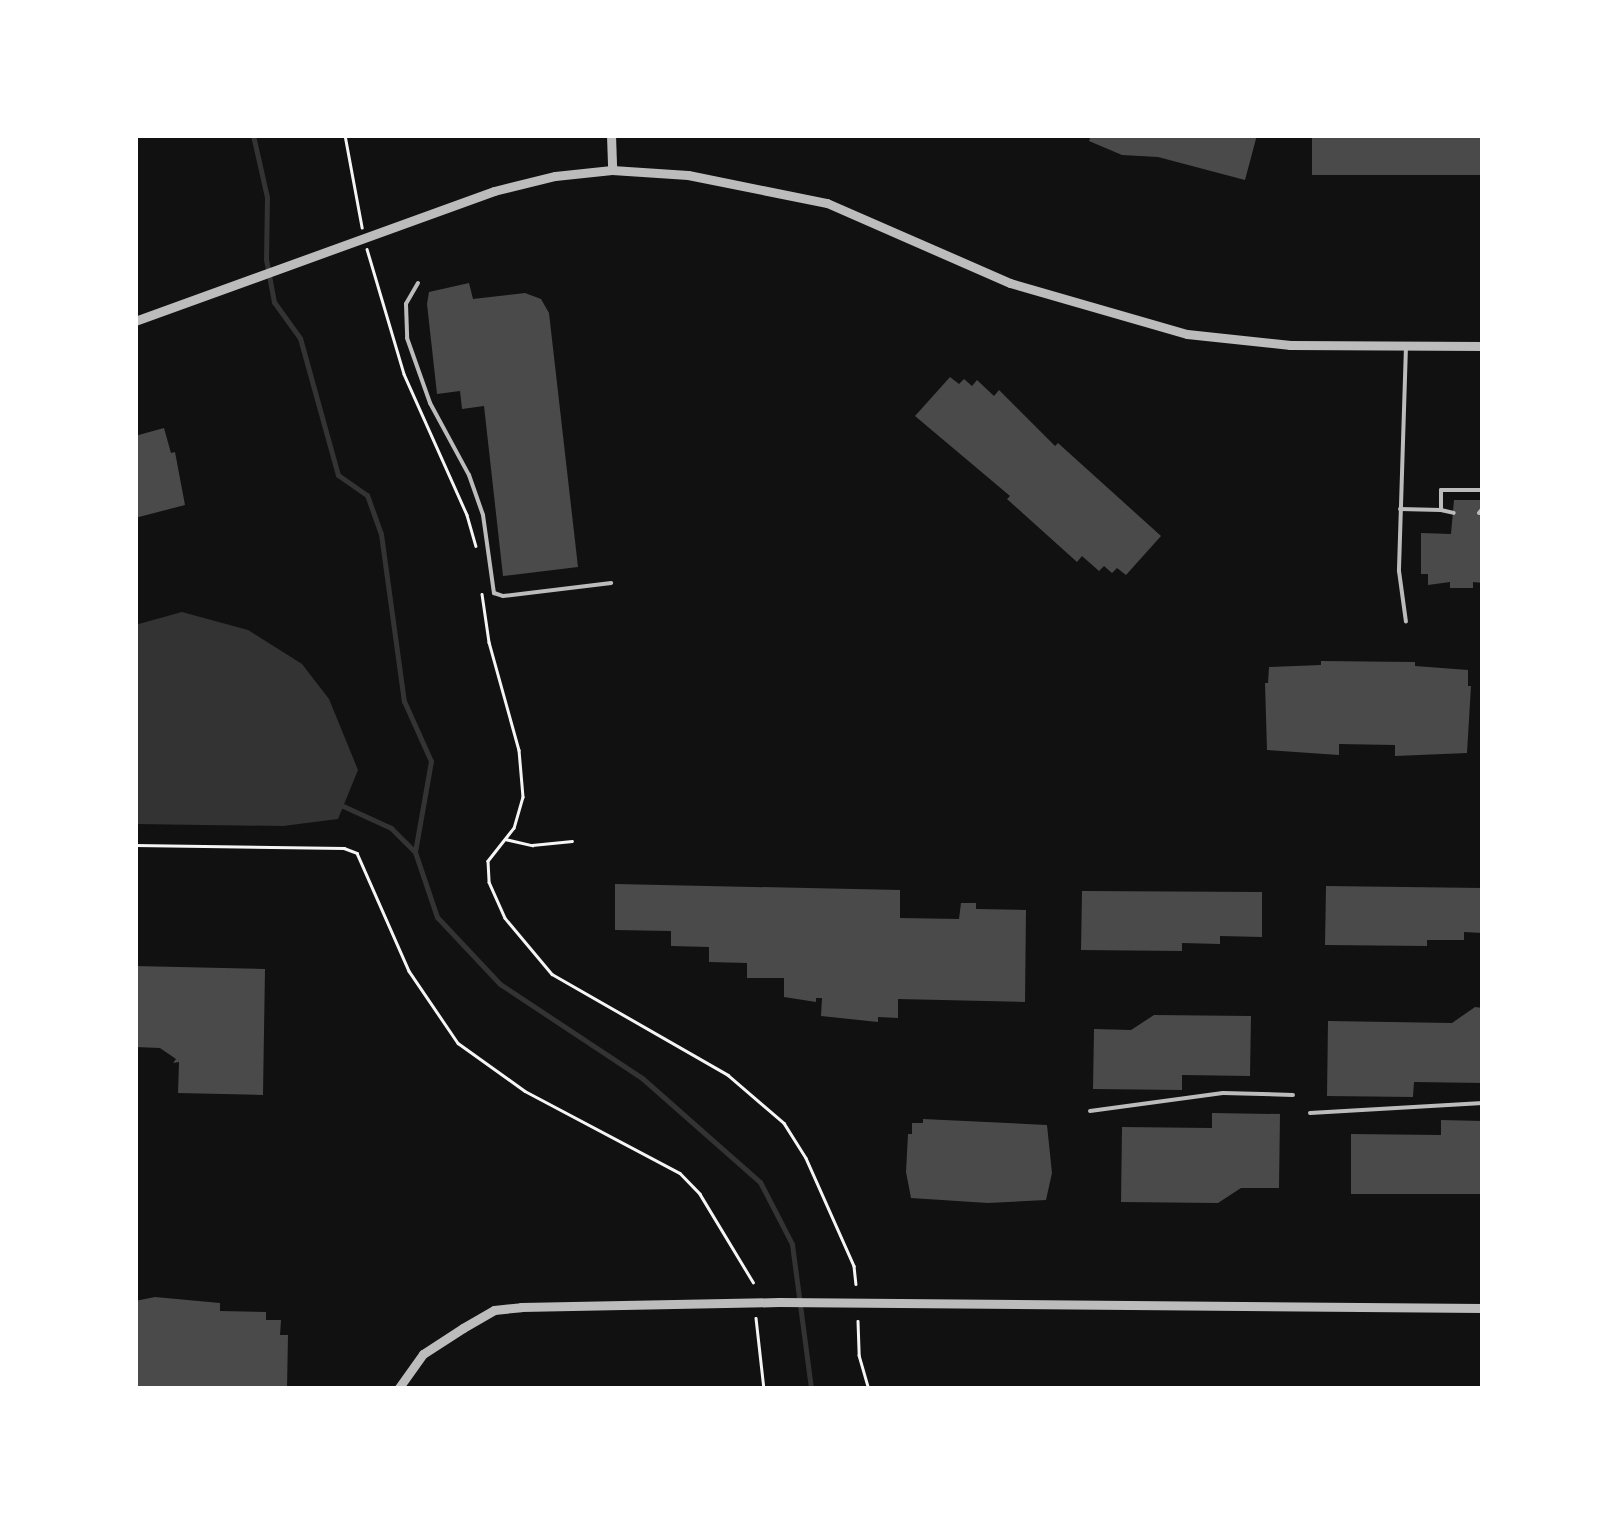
<!DOCTYPE html>
<style>
body{margin:0}
#map{position:relative;width:1618px;height:1524px;overflow:hidden;background:#111;font-family:Overpass,sans-serif}
div>[style]{position:absolute}
.water>*{inset:0;background:#333}
.stream>*{height:5px;margin:-2.5px;padding:0 2.5px;transform-origin:2.5px;border-radius:2.5px;background:#333}
.building>*{inset:0;background:#4a4a4a;transform-origin:0 0}
.path>*{height:2.5px;margin:-1.25px;padding:0 1.25px;transform-origin:1.25px;border-radius:1.25px;background:#f5f5f5}
.service>*{height:4px;margin:-2px;padding:0 2px;transform-origin:2px;border-radius:2px;background:#bcbcbc}
.tertiary>*{height:9px;margin:-4.5px;padding:0 4.5px;transform-origin:4.5px;border-radius:4.5px;background:#bcbcbc}
span{translate:-50% -50%;white-space:nowrap;text-align:center;line-height:1.15;-webkit-text-stroke:9px #fff;paint-order:stroke}
.frame{position:absolute;inset:0;border:138px solid #fff;pointer-events:none}
</style>
<div id="map">
<div class="water">
<div style="clip-path:polygon(182px 612px,248px 630px,302px 664px,329px 699px,358px 770px,338px 819px,283px 826px,135px 824px,135px 625px)"></div>
</div>
<div class="stream">
<div style="left:253px;top:135px;width:64px;rotate:77.3deg"></div>
<div style="left:267px;top:197px;width:62px;rotate:90.9deg"></div>
<div style="left:266px;top:259px;width:44px;rotate:79.5deg"></div>
<div style="left:274px;top:302px;width:44px;rotate:54.2deg"></div>
<div style="left:300px;top:338px;width:142px;rotate:74.5deg"></div>
<div style="left:338px;top:475px;width:35px;rotate:35deg"></div>
<div style="left:367px;top:495px;width:41px;rotate:70.3deg"></div>
<div style="left:381px;top:534px;width:169px;rotate:82.2deg"></div>
<div style="left:404px;top:701px;width:66px;rotate:65.8deg"></div>
<div style="left:431px;top:761px;width:92px;rotate:100deg"></div>
<div style="left:415px;top:852px;width:69px;rotate:71.3deg"></div>
<div style="left:437px;top:917px;width:92px;rotate:46.8deg"></div>
<div style="left:500px;top:984px;width:170px;rotate:33.5deg"></div>
<div style="left:642px;top:1078px;width:157px;rotate:41.4deg"></div>
<div style="left:760px;top:1182px;width:70px;rotate:62.7deg"></div>
<div style="left:792px;top:1244px;width:146px;rotate:82.5deg"></div>
<div style="left:343px;top:806px;width:53px;rotate:24.6deg"></div>
<div style="left:391px;top:828px;width:34px;rotate:45deg"></div>
</div>
<div class="building">
<div style="clip-path:polygon(1091px 135px,1257px 135px,1245px 180px,1158px 157px,1122px 155px,1089px 141px)"></div>
<div style="left:1312px;top:135px;width:171px;height:40px"></div>
<div style="clip-path:polygon(469px 283px,473px 299px,525px 293px,541px 299px,549px 313px,578px 567px,503px 576px,484px 406px,462px 409px,460px 391px,437px 394px,427px 304px,429px 292px)"></div>
<div style="clip-path:polygon(950px 377px,959px 384px,964px 379px,972px 386px,977px 380px,994px 396px,999px 390px,1055px 446px,1058px 443px,1161px 536px,1126px 575px,1117px 568px,1112px 573px,1104px 566px,1099px 571px,1082px 556px,1077px 562px,1007px 499px,1010px 496px,915px 416px)"></div>
<div style="clip-path:polygon(164px 428px,171px 453px,175px 452px,185px 505px,135px 518px,135px 436px)"></div>
<div style="clip-path:polygon(1454px 500px,1480px 500px,1483px 583px,1473px 582px,1473px 588px,1450px 588px,1450px 582px,1428px 585px,1428px 574px,1421px 574px,1421px 533px,1451px 534px)"></div>
<div style="clip-path:polygon(1321px 661px,1415px 662px,1415px 666px,1468px 670px,1468px 686px,1471px 686px,1467px 753px,1395px 756px,1395px 745px,1339px 744px,1339px 755px,1267px 750px,1265px 683px,1268px 683px,1269px 667px,1321px 665px)"></div>
<div style="clip-path:polygon(615px 884px,900px 890px,900px 918px,959px 919px,961px 903px,976px 903px,976px 909px,1026px 910px,1025px 1002px,898px 999px,898px 1018px,878px 1017px,878px 1022px,821px 1016px,822px 998px,816px 998px,816px 1002px,784px 997px,784px 978px,747px 978px,747px 963px,709px 962px,709px 947px,671px 946px,671px 931px,615px 930px)"></div>
<div style="clip-path:polygon(1326px 886px,1483px 888px,1483px 933px,1464px 932px,1464px 940px,1427px 940px,1427px 946px,1325px 945px)"></div>
<div style="clip-path:polygon(1082px 891px,1262px 892px,1262px 937px,1220px 936px,1220px 944px,1182px 943px,1182px 951px,1081px 950px)"></div>
<div style="clip-path:polygon(135px 966px,265px 969px,263px 1095px,178px 1093px,179px 1062px,173px 1063px,176px 1059px,160px 1048px,135px 1047px)"></div>
<div style="clip-path:polygon(1475px 1007px,1483px 1008px,1483px 1083px,1414px 1082px,1413px 1097px,1327px 1096px,1328px 1021px,1452px 1023px)"></div>
<div style="clip-path:polygon(1154px 1015px,1251px 1016px,1250px 1076px,1182px 1075px,1182px 1090px,1093px 1089px,1094px 1029px,1131px 1030px)"></div>
<div style="clip-path:polygon(1212px 1113px,1280px 1114px,1279px 1188px,1241px 1188px,1218px 1203px,1121px 1202px,1122px 1127px,1212px 1128px)"></div>
<div style="clip-path:polygon(923px 1119px,1047px 1125px,1052px 1173px,1046px 1200px,988px 1203px,911px 1198px,906px 1172px,908px 1134px,912px 1134px,912px 1123px,923px 1123px)"></div>
<div style="clip-path:polygon(1441px 1120px,1483px 1121px,1483px 1194px,1351px 1194px,1351px 1134px,1441px 1135px)"></div>
<div style="clip-path:polygon(155px 1297px,220px 1303px,220px 1311px,266px 1312px,266px 1320px,281px 1320px,280px 1335px,288px 1335px,287px 1389px,135px 1386px,135px 1301px)"></div>
</div>
<div class="path">
<div style="left:345px;top:135px;width:94px;rotate:79.5deg"></div>
<div style="left:367px;top:249px;width:130px;rotate:73.5deg"></div>
<div style="left:404px;top:374px;width:154px;rotate:65.9deg"></div>
<div style="left:467px;top:515px;width:32px;rotate:74deg"></div>
<div style="left:482px;top:594px;width:49px;rotate:81.7deg"></div>
<div style="left:489px;top:642px;width:112px;rotate:74.5deg"></div>
<div style="left:519px;top:750px;width:47px;rotate:85.1deg"></div>
<div style="left:523px;top:797px;width:32px;rotate:106deg"></div>
<div style="left:514px;top:828px;width:42px;rotate:128.2deg"></div>
<div style="left:488px;top:861px;width:21px;rotate:87deg"></div>
<div style="left:489px;top:882px;width:39px;rotate:66deg"></div>
<div style="left:505px;top:918px;width:73px;rotate:50deg"></div>
<div style="left:552px;top:974px;width:203px;rotate:29.8deg"></div>
<div style="left:728px;top:1075px;width:74px;rotate:40.6deg"></div>
<div style="left:784px;top:1123px;width:41px;rotate:57.8deg"></div>
<div style="left:806px;top:1158px;width:118px;rotate:66deg"></div>
<div style="left:854px;top:1266px;width:18px;rotate:84deg"></div>
<div style="left:505px;top:839px;width:28px;rotate:13deg"></div>
<div style="left:532px;top:845px;width:40px;rotate:-5.7deg"></div>
<div style="left:135px;top:845px;width:209px;rotate:0.8deg"></div>
<div style="left:344px;top:848px;width:14px;rotate:21deg"></div>
<div style="left:357px;top:853px;width:129px;rotate:66.2deg"></div>
<div style="left:409px;top:971px;width:87px;rotate:55.8deg"></div>
<div style="left:458px;top:1043px;width:82px;rotate:35.6deg"></div>
<div style="left:525px;top:1091px;width:175px;rotate:27.9deg"></div>
<div style="left:680px;top:1173px;width:29px;rotate:46deg"></div>
<div style="left:700px;top:1194px;width:103px;rotate:58.9deg"></div>
<div style="left:756px;top:1318px;width:71px;rotate:83.6deg"></div>
<div style="left:858px;top:1321px;width:34px;rotate:88deg"></div>
<div style="left:859px;top:1355px;width:35px;rotate:74deg"></div>
</div>
<div class="service">
<div style="left:418px;top:283px;width:24px;rotate:120deg"></div>
<div style="left:406px;top:304px;width:34px;rotate:88deg"></div>
<div style="left:407px;top:338px;width:69px;rotate:70.5deg"></div>
<div style="left:430px;top:403px;width:82px;rotate:61.6deg"></div>
<div style="left:469px;top:475px;width:42px;rotate:70.7deg"></div>
<div style="left:483px;top:515px;width:79px;rotate:82deg"></div>
<div style="left:494px;top:593px;width:9px;rotate:18deg"></div>
<div style="left:503px;top:596px;width:109px;rotate:-6.9deg"></div>
<div style="left:1406px;top:346px;width:225px;rotate:91.8deg"></div>
<div style="left:1399px;top:571px;width:51px;rotate:82.2deg"></div>
<div style="left:1400px;top:509px;width:41px;rotate:1.4deg"></div>
<div style="left:1441px;top:510px;width:20px;rotate:-90deg"></div>
<div style="left:1441px;top:490px;width:42px"></div>
<div style="left:1441px;top:510px;width:13px;rotate:13deg"></div>
<div style="left:1479px;top:513px;width:6px;rotate:-51deg"></div>
<div style="left:1090px;top:1111px;width:134px;rotate:-7.7deg"></div>
<div style="left:1223px;top:1093px;width:70px;rotate:1.6deg"></div>
<div style="left:1310px;top:1113px;width:173px;rotate:-3.3deg"></div>
</div>
<div class="tertiary">
<div style="left:611px;top:135px;width:35px;rotate:88deg"></div>
<div style="left:135px;top:321px;width:382px;rotate:-19.9deg"></div>
<div style="left:494px;top:191px;width:63px;rotate:-13.8deg"></div>
<div style="left:555px;top:176px;width:57px;rotate:-6deg"></div>
<div style="left:612px;top:170px;width:76px;rotate:3.8deg"></div>
<div style="left:688px;top:175px;width:142px;rotate:11.4deg"></div>
<div style="left:827px;top:203px;width:200px;rotate:23.6deg"></div>
<div style="left:1010px;top:283px;width:184px;rotate:16.1deg"></div>
<div style="left:1187px;top:334px;width:104px;rotate:6.1deg"></div>
<div style="left:1290px;top:345px;width:193px;rotate:0.3deg"></div>
<div style="left:398px;top:1389px;width:43px;rotate:-54.5deg"></div>
<div style="left:423px;top:1354px;width:48px;rotate:-33deg"></div>
<div style="left:463px;top:1328px;width:36px;rotate:-30deg"></div>
<div style="left:494px;top:1310px;width:27px;rotate:-6deg"></div>
<div style="left:521px;top:1307px;width:258px;rotate:-1.1deg"></div>
<div style="left:779px;top:1302px;width:704px;rotate:0.49deg"></div>
</div>
<div class="frame"></div>
</div>
